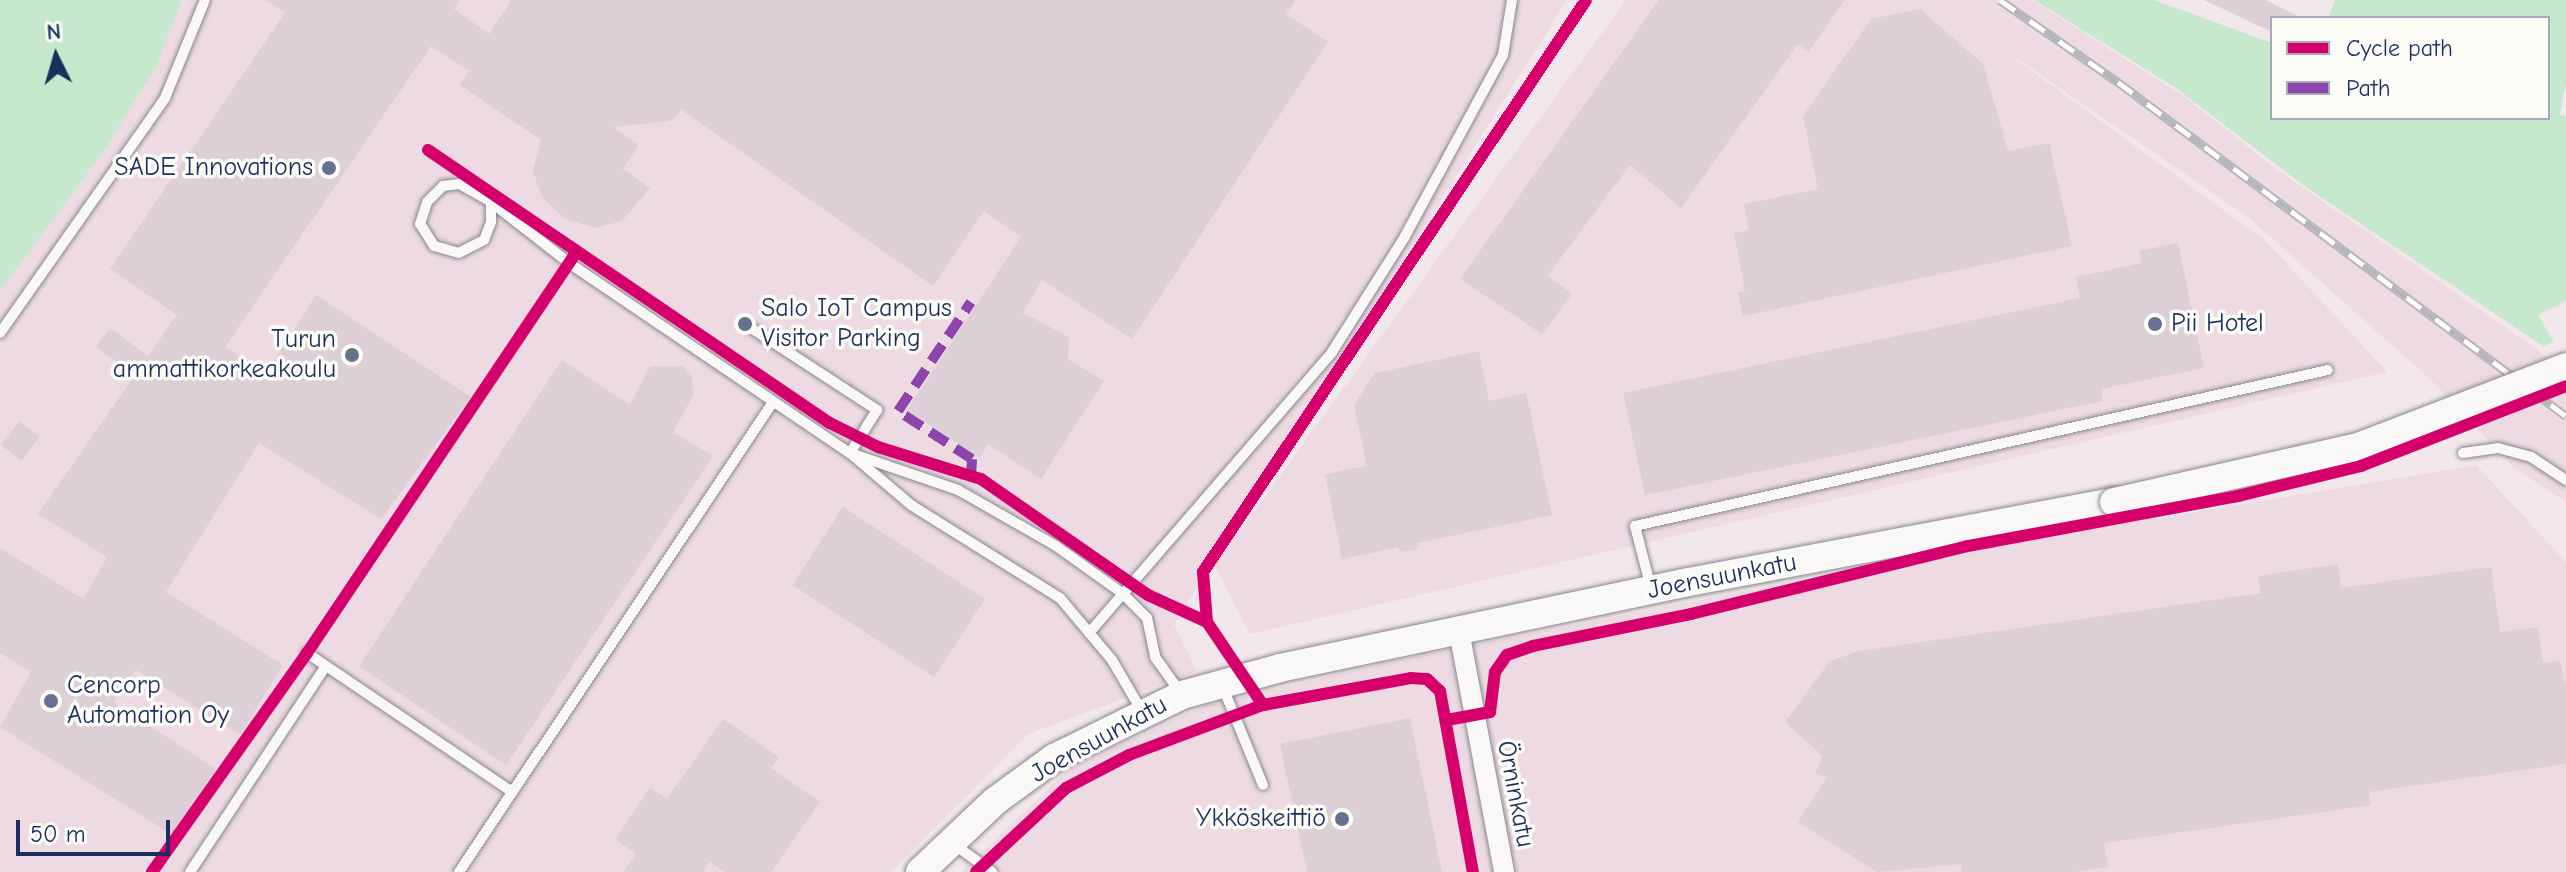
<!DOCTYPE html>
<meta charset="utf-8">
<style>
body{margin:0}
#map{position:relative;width:2566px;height:872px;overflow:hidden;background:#f2e8eb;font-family:"Comic Neue",sans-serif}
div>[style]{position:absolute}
.built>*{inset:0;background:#eddae2}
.green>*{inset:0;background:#c6e8cd}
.building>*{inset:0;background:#dccfd6;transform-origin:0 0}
.roads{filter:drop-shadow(0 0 2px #888791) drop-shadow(0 0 2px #888791)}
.lane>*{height:10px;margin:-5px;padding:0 5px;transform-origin:5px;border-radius:5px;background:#faf8f7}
.street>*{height:20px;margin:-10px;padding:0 10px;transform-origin:10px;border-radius:10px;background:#faf8f7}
.secondary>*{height:28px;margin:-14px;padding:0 14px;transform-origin:14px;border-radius:14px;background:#faf8f7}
.rail>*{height:9px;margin-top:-4.5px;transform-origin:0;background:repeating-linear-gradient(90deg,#fdfcf7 0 18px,#b5b6bb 0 36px);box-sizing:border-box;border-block:2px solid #b5b6bb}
.bridges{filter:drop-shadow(0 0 2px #888791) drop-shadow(0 0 2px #888791)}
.secondary-bridge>*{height:28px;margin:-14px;padding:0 14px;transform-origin:14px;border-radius:14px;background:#faf8f7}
.quiet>*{height:10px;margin-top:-5px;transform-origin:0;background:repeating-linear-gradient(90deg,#8e44ad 0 20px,transparent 0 30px)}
.cycleway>*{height:12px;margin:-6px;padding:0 6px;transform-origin:6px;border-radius:6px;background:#d6006c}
.dots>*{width:22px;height:22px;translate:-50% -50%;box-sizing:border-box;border:4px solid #fdfcf7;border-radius:50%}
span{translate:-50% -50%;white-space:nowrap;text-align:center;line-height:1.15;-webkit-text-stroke:7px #fdfcf7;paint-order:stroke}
.poi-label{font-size:26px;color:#1b2f5e}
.right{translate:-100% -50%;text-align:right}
.left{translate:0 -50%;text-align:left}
.street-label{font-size:26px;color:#1b2f5e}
.legend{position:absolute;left:2270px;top:16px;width:280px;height:104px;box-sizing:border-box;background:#fdfcf7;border:2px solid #a3aaba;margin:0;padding:10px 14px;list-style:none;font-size:24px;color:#1b2f5e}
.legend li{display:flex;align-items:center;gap:16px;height:40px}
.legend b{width:40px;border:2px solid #a3aaba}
.north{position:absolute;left:16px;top:16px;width:80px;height:80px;-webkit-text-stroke:6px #fdfcf7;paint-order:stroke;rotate:355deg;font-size:22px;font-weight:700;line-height:32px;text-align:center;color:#1b2f5e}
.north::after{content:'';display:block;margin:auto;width:28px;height:36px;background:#1b2f5e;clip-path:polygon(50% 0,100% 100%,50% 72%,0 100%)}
.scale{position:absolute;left:16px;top:820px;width:154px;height:36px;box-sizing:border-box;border:4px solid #1b2f5e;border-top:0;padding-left:10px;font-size:24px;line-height:28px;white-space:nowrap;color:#1b2f5e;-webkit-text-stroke:6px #fdfcf7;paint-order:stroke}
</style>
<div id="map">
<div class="built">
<div style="clip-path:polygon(182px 0,1567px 0,1174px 624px,1197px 671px,1028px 734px,891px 872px,0 872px,0 291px,104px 151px,156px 67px)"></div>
<div style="clip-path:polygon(1626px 0,2032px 0,2185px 97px,2277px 170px,2566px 369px,2566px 502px,2514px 468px,2430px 379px,2248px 217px,1985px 37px,2266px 241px,2387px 372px,1250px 634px,1215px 565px)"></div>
<div style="clip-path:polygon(2476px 465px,2566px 562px,2566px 872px,961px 872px,1070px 768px,1207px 705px,1407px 658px,1895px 562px)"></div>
</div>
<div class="green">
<div style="clip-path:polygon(0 0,182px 0,156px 67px,104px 151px,0 291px)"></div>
<div style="clip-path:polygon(2034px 0,2154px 0,2272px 43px,2272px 118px,2548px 118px,2548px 18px,2328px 18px,2335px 0,2566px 0,2566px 83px,2560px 114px,2566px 116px,2566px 301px,2538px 315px,2554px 342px,2543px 346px,2303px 185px,2176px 88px)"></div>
</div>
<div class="building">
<div style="clip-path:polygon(266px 0,460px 0,454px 9px,489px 34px,512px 0,1296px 0,1286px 14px,1328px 42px,1132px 339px,1042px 280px,1023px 313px,1069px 337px,1068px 359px,1104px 381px,1041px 479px,988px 444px,980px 458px,907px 410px,1021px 237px,984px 211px,933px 286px,682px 110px,670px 121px,613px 127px,639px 145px,623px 169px,650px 188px,622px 221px,596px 228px,565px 219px,541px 196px,533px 170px,541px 140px,460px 85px,469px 71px,431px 46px,225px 347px,267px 371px,316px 295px,471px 397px,381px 519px,259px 443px,166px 592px,283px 665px,240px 735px,136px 670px,113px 702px,216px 769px,171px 834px,0 727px,31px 672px,0 653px,0 548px,83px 599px,107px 557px,38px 514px,135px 375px,96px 347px,110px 328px,148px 356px,177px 315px,110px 269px,285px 13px)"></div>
<div style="clip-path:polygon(1659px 0,1845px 0,1808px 52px,1798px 44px,1681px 208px,1630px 165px,1548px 275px,1572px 294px,1542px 334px,1460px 279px)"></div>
<div style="clip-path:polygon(2204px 0,2265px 0,2302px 18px,2272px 18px,2272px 32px)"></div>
<div style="clip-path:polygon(1920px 9px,1983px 64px,2008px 151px,2049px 143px,2072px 246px,1743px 316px,1738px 292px,1745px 291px,1734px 233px,1749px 230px,1744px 204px,1818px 189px,1803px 116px,1871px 19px)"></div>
<div style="clip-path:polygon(2178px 243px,2204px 368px,2101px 389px,2103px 401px,1645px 495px,1623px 393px,2080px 298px,2076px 277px,2142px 263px,2139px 251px)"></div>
<div style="clip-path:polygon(1479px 351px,1489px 401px,1526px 393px,1552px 515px,1417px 543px,1418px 549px,1400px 552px,1399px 547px,1342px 559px,1325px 474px,1367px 466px,1354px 405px,1375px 373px)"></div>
<div style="clip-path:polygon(562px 360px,630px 405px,650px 366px,682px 366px,691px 375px,694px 394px,673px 432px,713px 456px,506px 765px,359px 666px)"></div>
<div style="left:19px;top:421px;width:26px;height:30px;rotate:37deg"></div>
<div style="left:843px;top:507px;width:169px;height:93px;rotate:33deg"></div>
<div style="clip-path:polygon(2338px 564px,2341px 588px,2491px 567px,2500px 632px,2538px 627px,2543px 663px,2560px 661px,2566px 688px,2566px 764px,2369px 792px,2371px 805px,2104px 843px,2108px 867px,2075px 872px,1962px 872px,1961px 864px,1877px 872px,1798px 822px,1827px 777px,1815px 773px,1823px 756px,1785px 722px,1830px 661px,1859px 651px,2261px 593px,2258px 576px)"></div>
<div style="clip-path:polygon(1410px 718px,1442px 872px,1307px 872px,1280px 744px)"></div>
<div style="clip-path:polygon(723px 719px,779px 757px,771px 768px,820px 802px,771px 872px,725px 872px,710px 862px,703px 872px,623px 872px,636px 854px,615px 839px,650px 788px,667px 799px)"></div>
</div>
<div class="roads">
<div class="lane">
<div style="left:459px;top:184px;width:37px;rotate:29deg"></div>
<div style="left:491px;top:202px;width:20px;rotate:90deg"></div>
<div style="left:491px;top:222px;width:19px;rotate:111deg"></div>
<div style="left:484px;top:240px;width:28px;rotate:153deg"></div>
<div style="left:459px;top:253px;width:26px;rotate:-164deg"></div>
<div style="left:434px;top:246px;width:26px;rotate:-122deg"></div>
<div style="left:420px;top:224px;width:23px;rotate:-72deg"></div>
<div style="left:427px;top:202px;width:23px;rotate:-45deg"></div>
<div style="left:443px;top:186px;width:16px;rotate:-7deg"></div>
<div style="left:491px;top:202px;width:99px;rotate:38deg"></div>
<div style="left:569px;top:263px;width:339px;rotate:34.1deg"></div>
<div style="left:850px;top:453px;width:80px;rotate:40.4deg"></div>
<div style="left:911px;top:505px;width:176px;rotate:32deg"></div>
<div style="left:1060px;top:598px;width:81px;rotate:50deg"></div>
<div style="left:1112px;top:660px;width:61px;rotate:59.7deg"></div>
<div style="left:745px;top:324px;width:158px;rotate:33.1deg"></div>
<div style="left:877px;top:410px;width:51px;rotate:122.1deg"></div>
<div style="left:0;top:333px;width:287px;rotate:-54.9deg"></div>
<div style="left:165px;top:98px;width:106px;rotate:-67.8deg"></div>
<div style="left:2463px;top:453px;width:35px;rotate:-8deg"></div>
<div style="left:2498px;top:448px;width:34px;rotate:15deg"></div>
<div style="left:2531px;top:457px;width:42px;rotate:33.3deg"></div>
<div style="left:856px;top:455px;width:108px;rotate:18.9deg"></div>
<div style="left:958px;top:490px;width:113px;rotate:29.7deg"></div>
<div style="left:1056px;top:546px;width:81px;rotate:35.5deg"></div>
<div style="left:1122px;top:593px;width:35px;rotate:45deg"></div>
<div style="left:1147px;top:618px;width:40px;rotate:78deg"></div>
<div style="left:1155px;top:657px;width:43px;rotate:54.5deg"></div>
<div style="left:1651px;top:588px;width:64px;rotate:-104.5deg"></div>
<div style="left:1635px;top:526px;width:710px;rotate:-12.69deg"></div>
<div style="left:1089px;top:633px;width:371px;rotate:-49.1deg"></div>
<div style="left:1332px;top:352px;width:135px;rotate:-57.7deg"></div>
<div style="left:1404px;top:238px;width:208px;rotate:-61.6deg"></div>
<div style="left:1503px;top:55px;width:56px;rotate:-80.7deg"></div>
<div style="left:307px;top:653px;width:248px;rotate:34.1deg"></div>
<div style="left:1222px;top:685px;width:108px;rotate:67.7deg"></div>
<div style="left:955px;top:845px;width:46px;rotate:36.1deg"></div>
<div style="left:190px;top:872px;width:245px;rotate:-56.6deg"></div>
<div style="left:459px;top:872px;width:565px;rotate:-56.25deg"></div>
</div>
<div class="street">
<div style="left:1459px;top:631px;width:245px;rotate:79.4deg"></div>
</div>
<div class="secondary">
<div style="left:920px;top:872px;width:103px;rotate:-43.4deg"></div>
<div style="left:995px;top:801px;width:73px;rotate:-36.1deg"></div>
<div style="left:1054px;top:758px;width:143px;rotate:-26.2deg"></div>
<div style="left:1182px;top:695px;width:102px;rotate:-15.4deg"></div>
<div style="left:1280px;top:668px;width:413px;rotate:-11.9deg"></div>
<div style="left:1684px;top:583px;width:438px;rotate:-10.7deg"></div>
</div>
</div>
<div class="rail">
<div style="left:2000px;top:0;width:144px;rotate:34.8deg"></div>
<div style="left:2118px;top:82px;width:559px;rotate:36.71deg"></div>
</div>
<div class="bridges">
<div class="secondary-bridge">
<div style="left:2114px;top:502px;width:250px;rotate:-12.7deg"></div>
<div style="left:2358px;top:447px;width:223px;rotate:-21deg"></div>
</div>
</div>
<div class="quiet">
<div style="left:971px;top:475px;width:16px;rotate:-86deg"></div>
<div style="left:972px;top:459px;width:88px;rotate:-147deg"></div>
<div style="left:898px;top:411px;width:131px;rotate:-56.2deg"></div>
</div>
<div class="cycleway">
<div style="left:428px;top:150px;width:486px;rotate:34.2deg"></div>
<div style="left:830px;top:423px;width:54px;rotate:26.6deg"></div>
<div style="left:878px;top:447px;width:108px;rotate:17.3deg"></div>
<div style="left:981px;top:479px;width:203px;rotate:34.8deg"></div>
<div style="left:1148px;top:595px;width:65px;rotate:24.6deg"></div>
<div style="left:1263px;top:705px;width:100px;rotate:-124deg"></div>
<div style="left:1207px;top:622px;width:50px;rotate:-94.6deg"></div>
<div style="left:1203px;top:572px;width:688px;rotate:-56.19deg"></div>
<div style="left:1447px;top:720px;width:44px;rotate:-10.5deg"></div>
<div style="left:1490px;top:712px;width:40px;rotate:-82.9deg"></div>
<div style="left:1495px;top:672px;width:21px;rotate:-55deg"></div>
<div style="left:1507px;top:655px;width:28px;rotate:-19deg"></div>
<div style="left:1533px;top:646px;width:161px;rotate:-11.4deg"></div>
<div style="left:1691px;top:614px;width:285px;rotate:-13.8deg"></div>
<div style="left:1968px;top:546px;width:275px;rotate:-10.5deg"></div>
<div style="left:2238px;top:496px;width:127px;rotate:-13.7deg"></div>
<div style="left:2361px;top:466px;width:220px;rotate:-21.3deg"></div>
<div style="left:152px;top:872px;width:268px;rotate:-54.7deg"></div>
<div style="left:307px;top:653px;width:483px;rotate:-56.1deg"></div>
<div style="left:976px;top:872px;width:123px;rotate:-43deg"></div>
<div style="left:1066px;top:788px;width:71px;rotate:-27.6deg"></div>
<div style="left:1129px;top:755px;width:143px;rotate:-20.5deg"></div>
<div style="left:1263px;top:705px;width:150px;rotate:-10.3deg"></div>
<div style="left:1411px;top:678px;width:16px;rotate:4deg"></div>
<div style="left:1427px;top:679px;width:18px;rotate:43deg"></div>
<div style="left:1440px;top:691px;width:184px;rotate:79.7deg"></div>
</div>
<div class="dots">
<div style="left:329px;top:168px;background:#66708f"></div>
<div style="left:745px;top:324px;background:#66708f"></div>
<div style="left:2155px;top:324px;background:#66708f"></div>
<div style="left:352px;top:355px;background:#66708f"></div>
<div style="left:51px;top:701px;background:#66708f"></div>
<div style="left:1342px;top:819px;background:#66708f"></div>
</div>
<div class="poi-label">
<span class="right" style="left:313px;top:168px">SADE Innovations</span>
<span class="left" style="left:761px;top:324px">Salo IoT Campus<br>Visitor Parking</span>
<span class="left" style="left:2171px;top:324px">Pii Hotel</span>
<span class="right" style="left:336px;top:355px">Turun<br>ammattikorkeakoulu</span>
<span class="left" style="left:67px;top:701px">Cencorp<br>Automation Oy</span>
<span class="right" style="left:1326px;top:819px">Ykköskeittiö</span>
</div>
<div class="street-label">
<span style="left:1722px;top:577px;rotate:-11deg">Joensuunkatu</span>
<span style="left:1099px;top:740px;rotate:-29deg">Joensuunkatu</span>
<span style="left:1515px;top:794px;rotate:79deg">Örninkatu</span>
</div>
<ul class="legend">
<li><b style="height:10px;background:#d6006c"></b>Cycle path</li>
<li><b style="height:10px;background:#8e44ad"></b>Path</li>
</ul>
<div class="north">N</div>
<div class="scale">50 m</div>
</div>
